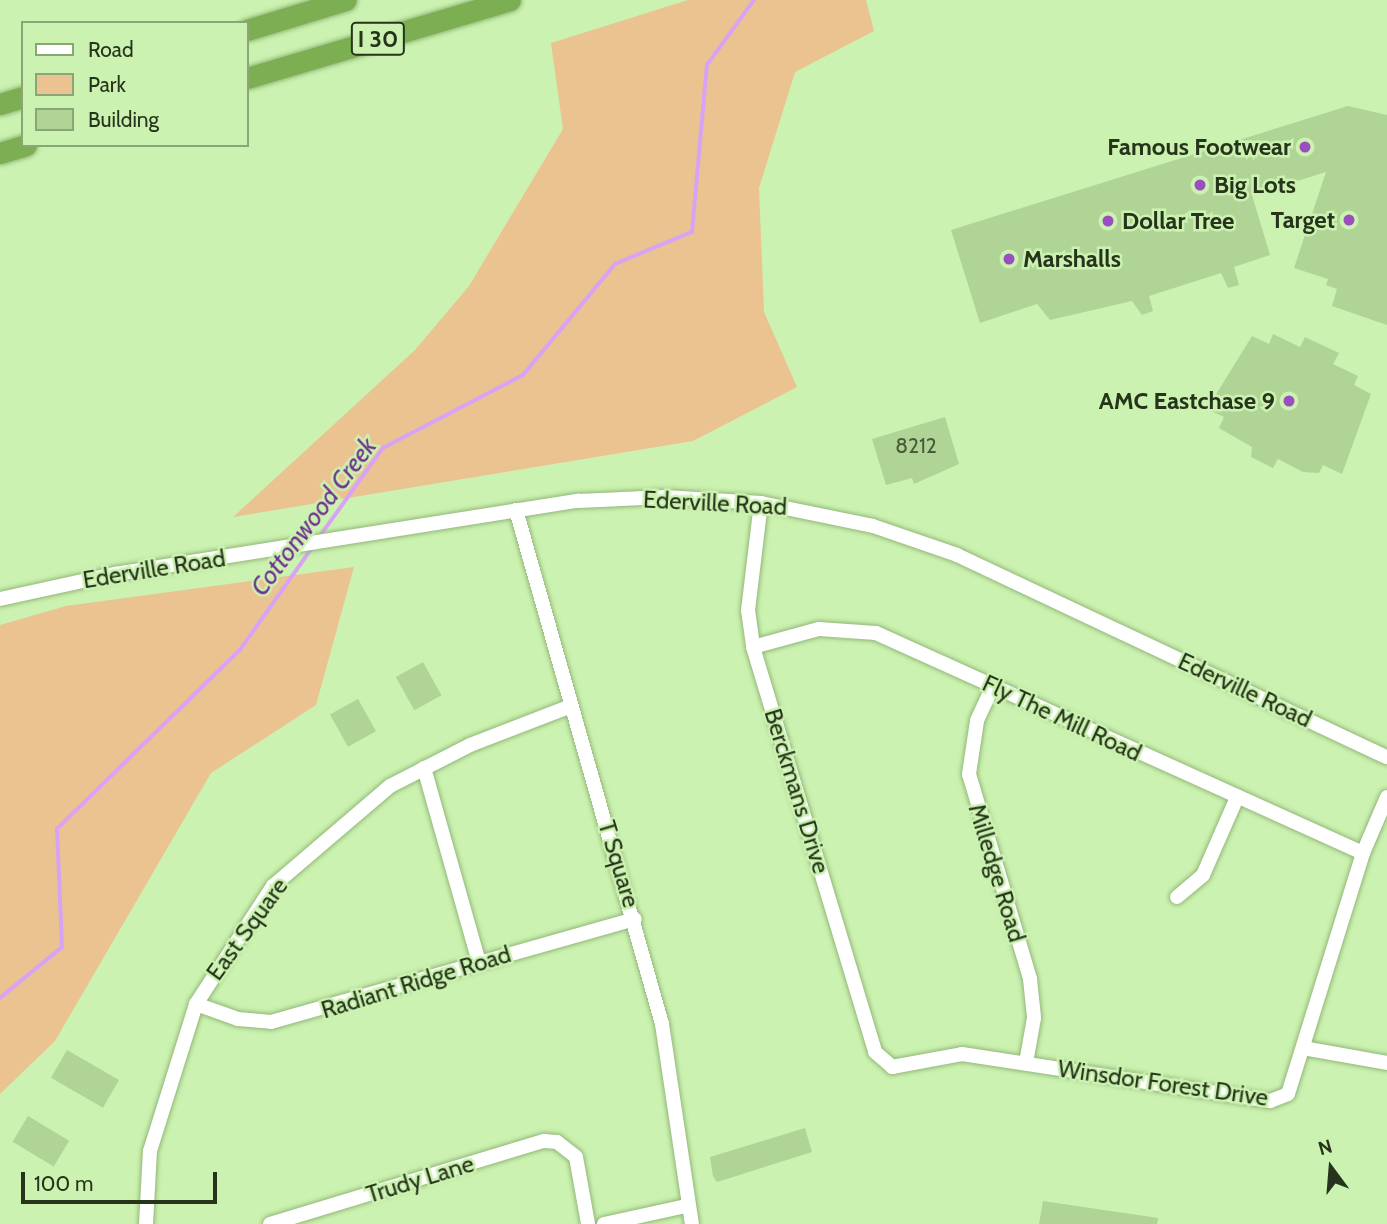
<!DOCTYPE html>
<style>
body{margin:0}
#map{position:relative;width:1387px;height:1224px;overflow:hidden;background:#cbf2b0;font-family:Cabin,sans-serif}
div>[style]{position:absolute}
.green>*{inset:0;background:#eac391}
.stream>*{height:3.5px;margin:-1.75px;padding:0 1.75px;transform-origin:1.75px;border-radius:1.75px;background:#d8a3f5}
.building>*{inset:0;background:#afd495;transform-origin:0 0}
.roads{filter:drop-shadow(0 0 2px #93b779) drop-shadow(0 0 2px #93b779)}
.minor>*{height:14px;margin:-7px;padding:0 7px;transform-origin:7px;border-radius:7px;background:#fff}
.highway>*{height:21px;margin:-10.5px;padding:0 10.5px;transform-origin:10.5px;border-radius:10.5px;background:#7cae52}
.dots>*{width:19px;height:19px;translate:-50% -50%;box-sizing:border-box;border:4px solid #cbf2b0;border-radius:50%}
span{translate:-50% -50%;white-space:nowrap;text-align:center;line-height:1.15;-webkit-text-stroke:5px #cbf2b0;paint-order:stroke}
.number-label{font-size:21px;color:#485c3a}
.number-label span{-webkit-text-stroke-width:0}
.shield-label span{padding:2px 5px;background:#cbf2b0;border:2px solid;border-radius:5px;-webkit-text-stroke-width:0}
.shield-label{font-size:23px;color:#26341b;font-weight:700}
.poi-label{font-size:24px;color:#26341b;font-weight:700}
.right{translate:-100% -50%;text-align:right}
.left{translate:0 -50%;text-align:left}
.street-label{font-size:24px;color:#26341b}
.water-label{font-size:26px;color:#6f308e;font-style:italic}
.legend{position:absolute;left:21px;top:21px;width:228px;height:126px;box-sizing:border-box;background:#cbf2b0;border:2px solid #89a674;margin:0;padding:9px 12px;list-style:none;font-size:21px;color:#26341b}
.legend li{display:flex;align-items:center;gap:14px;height:35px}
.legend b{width:35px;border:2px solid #89a674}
.north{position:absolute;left:1296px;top:1133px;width:70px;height:70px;-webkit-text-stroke:5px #cbf2b0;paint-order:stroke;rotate:344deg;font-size:19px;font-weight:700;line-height:28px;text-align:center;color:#26341b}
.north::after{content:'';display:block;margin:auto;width:24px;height:32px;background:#26341b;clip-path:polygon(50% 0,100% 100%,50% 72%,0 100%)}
.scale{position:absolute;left:21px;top:1172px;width:196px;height:32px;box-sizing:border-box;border:4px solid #26341b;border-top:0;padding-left:9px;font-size:21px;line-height:24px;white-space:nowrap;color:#26341b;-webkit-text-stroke:5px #cbf2b0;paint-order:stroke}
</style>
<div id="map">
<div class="green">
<div style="clip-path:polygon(688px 0,866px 0,874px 31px,795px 72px,759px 188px,764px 312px,797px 387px,693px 441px,233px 517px,415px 350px,469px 286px,563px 129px,551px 43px)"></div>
<div style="clip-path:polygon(354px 567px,316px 705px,211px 773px,55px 1041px,0 1094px,0 625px,66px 606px)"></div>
</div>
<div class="stream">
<div style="left:320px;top:536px;width:108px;rotate:-54.4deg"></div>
<div style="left:383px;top:448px;width:158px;rotate:-27.5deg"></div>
<div style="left:523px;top:375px;width:144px;rotate:-50.3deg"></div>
<div style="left:615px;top:264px;width:83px;rotate:-22.6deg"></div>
<div style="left:692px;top:232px;width:168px;rotate:-84.9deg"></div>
<div style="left:707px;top:65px;width:80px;rotate:-54.1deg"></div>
<div style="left:0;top:998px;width:80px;rotate:-39.4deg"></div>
<div style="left:62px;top:947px;width:118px;rotate:-92.4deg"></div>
<div style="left:57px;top:829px;width:256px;rotate:-44.4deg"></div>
<div style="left:240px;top:650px;width:125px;rotate:-54.8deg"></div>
</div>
<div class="building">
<div style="clip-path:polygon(1348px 106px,1387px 115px,1387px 325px,1332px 306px,1337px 289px,1326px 285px,1328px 279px,1294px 268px,1326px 172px,1252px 195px,1270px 255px,1234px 267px,1239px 285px,1228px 288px,1221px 273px,1149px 296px,1153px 311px,1142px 315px,1132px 301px,1050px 320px,1037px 304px,980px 323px,951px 230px)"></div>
<div style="clip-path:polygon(1273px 334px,1300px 347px,1305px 337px,1339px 353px,1333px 364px,1358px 376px,1354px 385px,1371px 394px,1342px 474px,1323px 465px,1319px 473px,1303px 472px,1278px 459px,1273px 468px,1251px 457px,1252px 447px,1219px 428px,1224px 417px,1207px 409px,1252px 336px,1269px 344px)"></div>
<div style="clip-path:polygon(945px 417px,959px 464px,914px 484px,912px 478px,886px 485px,872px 439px)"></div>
<div style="left:423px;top:662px;width:38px;height:31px;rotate:61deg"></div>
<div style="left:358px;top:699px;width:37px;height:32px;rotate:61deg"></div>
<div style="left:67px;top:1050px;width:60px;height:32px;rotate:30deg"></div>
<div style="left:28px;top:1116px;width:48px;height:30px;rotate:31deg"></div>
<div style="clip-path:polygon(805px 1128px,812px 1152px,717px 1182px,713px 1176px,710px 1157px)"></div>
<div style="clip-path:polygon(1043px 1201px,1158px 1218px,1157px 1224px,1039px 1224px)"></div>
</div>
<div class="roads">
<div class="minor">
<div style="left:761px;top:503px;width:108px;rotate:96.9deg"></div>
<div style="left:748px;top:610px;width:37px;rotate:82deg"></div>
<div style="left:753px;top:647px;width:423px;rotate:73.2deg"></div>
<div style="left:875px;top:1052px;width:23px;rotate:41deg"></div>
<div style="left:892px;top:1067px;width:71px;rotate:-10.5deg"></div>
<div style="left:962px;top:1054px;width:312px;rotate:8.7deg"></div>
<div style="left:1270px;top:1101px;width:19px;rotate:-21deg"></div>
<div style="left:1288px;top:1094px;width:252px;rotate:-72.7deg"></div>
<div style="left:1363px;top:853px;width:61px;rotate:-66.8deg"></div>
<div style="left:516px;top:510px;width:534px;rotate:74.14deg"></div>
<div style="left:662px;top:1024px;width:202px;rotate:81.5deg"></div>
<div style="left:0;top:599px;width:118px;rotate:-12.3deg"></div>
<div style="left:115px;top:574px;width:469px;rotate:-9deg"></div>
<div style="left:578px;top:501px;width:87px;rotate:-2.6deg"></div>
<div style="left:665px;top:497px;width:96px;rotate:3.6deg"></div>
<div style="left:761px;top:503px;width:114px;rotate:11.6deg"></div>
<div style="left:873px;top:526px;width:89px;rotate:19deg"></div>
<div style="left:957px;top:555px;width:475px;rotate:25.2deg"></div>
<div style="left:753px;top:647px;width:68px;rotate:-15.3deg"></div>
<div style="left:819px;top:629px;width:57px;rotate:4deg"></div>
<div style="left:876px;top:633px;width:534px;rotate:24.31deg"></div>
<div style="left:993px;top:686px;width:38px;rotate:115deg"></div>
<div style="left:977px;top:721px;width:54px;rotate:98.6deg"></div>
<div style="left:969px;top:774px;width:214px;rotate:73.4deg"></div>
<div style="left:1030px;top:979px;width:39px;rotate:84deg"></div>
<div style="left:1034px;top:1018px;width:46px;rotate:100.1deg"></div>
<div style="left:424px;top:768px;width:202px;rotate:74.2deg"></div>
<div style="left:1177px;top:897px;width:34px;rotate:-40deg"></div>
<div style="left:1203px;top:875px;width:82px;rotate:-66.3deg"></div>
<div style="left:196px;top:1004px;width:45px;rotate:19.7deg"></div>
<div style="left:238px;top:1019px;width:33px;rotate:5deg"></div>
<div style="left:271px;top:1022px;width:378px;rotate:-15.8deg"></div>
<div style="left:1303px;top:1048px;width:85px;rotate:10.1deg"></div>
<div style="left:146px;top:1224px;width:73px;rotate:-86.9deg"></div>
<div style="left:150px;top:1151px;width:154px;rotate:-72.6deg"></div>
<div style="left:196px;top:1004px;width:141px;rotate:-56.9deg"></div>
<div style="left:273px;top:886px;width:154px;rotate:-40.5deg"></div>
<div style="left:390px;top:786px;width:90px;rotate:-27.1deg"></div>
<div style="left:470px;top:745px;width:108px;rotate:-21.1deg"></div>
<div style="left:270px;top:1224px;width:286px;rotate:-16.9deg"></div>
<div style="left:544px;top:1141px;width:13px;rotate:4deg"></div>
<div style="left:557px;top:1142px;width:24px;rotate:38deg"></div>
<div style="left:576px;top:1157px;width:68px;rotate:79.8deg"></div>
<div style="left:604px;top:1224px;width:84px;rotate:-12.4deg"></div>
</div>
<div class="highway">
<div style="left:247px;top:30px;width:103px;rotate:-16.9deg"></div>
<div style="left:247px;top:78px;width:274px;rotate:-16.5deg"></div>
<div style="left:0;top:104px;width:24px;rotate:-17deg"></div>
<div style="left:0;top:153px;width:27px;rotate:-17deg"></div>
</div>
</div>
<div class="dots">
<div style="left:1305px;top:147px;background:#9a4ec0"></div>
<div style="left:1200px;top:185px;background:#9a4ec0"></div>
<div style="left:1349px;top:220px;background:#9a4ec0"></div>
<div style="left:1108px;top:221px;background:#9a4ec0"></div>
<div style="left:1009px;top:259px;background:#9a4ec0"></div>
<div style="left:1289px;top:401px;background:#9a4ec0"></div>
</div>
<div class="number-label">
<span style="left:916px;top:446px">8212</span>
</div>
<div class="shield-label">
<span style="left:378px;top:39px">I 30</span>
</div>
<div class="poi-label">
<span class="right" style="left:1291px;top:147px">Famous Footwear</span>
<span class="left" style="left:1214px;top:185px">Big Lots</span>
<span class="right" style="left:1335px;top:220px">Target</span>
<span class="left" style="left:1122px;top:221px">Dollar Tree</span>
<span class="left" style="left:1023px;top:259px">Marshalls</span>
<span class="right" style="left:1275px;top:401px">AMC Eastchase 9</span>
</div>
<div class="street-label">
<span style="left:715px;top:503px;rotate:3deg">Ederville Road</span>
<span style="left:154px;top:569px;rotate:-9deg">Ederville Road</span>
<span style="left:1245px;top:690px;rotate:25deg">Ederville Road</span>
<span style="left:1062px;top:718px;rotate:25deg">Fly The Mill Road</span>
<span style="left:797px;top:791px;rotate:73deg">Berckmans Drive</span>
<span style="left:619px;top:864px;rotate:73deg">T Square</span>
<span style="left:997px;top:873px;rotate:73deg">Milledge Road</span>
<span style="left:247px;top:929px;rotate:-54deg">East Square</span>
<span style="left:416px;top:982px;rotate:-17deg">Radiant Ridge Road</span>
<span style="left:1163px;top:1083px;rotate:8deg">Winsdor Forest Drive</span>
<span style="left:420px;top:1179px;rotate:-17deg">Trudy Lane</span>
</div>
<div class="water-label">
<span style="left:314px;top:517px;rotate:-53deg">Cottonwood Creek</span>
</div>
<ul class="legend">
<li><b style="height:9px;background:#fff"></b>Road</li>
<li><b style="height:19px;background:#eac391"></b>Park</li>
<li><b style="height:19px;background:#afd495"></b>Building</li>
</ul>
<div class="north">N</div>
<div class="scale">100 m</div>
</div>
